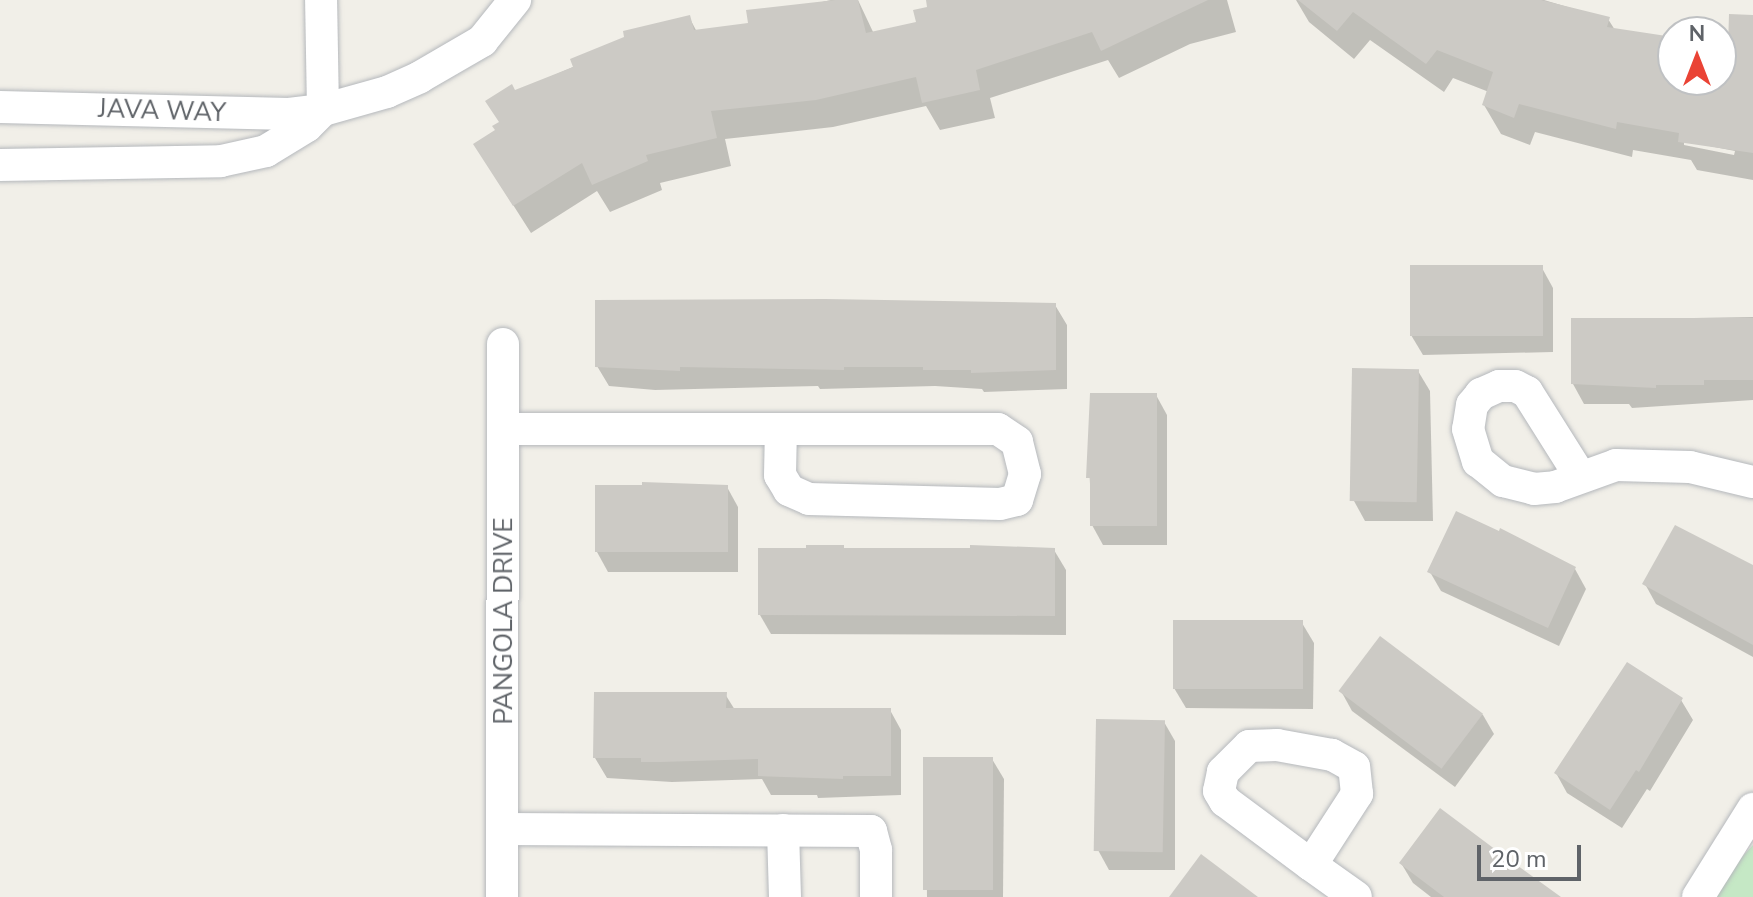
<!DOCTYPE html>
<style>
body{margin:0}
#map{position:relative;width:1753px;height:897px;overflow:hidden;background:#f1efe8;font-family:"Nunito Sans",sans-serif}
div>[style]{position:absolute}
.green>*{inset:0;background:#c5e8c5}
.shadow>*{inset:0;background:#0003}
.building>*{inset:0;background:#cccac5;transform-origin:0 0}
.roads{filter:drop-shadow(0 0 2px #b5b8bc) drop-shadow(0 0 2px #b5b8bc)}
.minor>*{height:32px;margin:-16px;padding:0 16px;transform-origin:16px;border-radius:16px;background:#fff}
span{translate:-50% -50%;white-space:nowrap;text-align:center;line-height:1.15;-webkit-text-stroke:6px #fff;paint-order:stroke}
.street-label{font-size:26px;color:#5f6368}
.north{position:absolute;left:1657px;top:16px;width:80px;height:80px;box-sizing:border-box;background:#fff;border:2px solid #bfc1c3;border-radius:50%;rotate:0deg;font-size:22px;font-weight:700;line-height:32px;text-align:center;color:#5f6368}
.north::after{content:'';display:block;margin:auto;width:28px;height:36px;background:#ea4335;clip-path:polygon(50% 0,100% 100%,50% 72%,0 100%)}
.scale{position:absolute;left:1477px;top:845px;width:104px;height:36px;box-sizing:border-box;border:4px solid #5f6368;border-top:0;padding-left:10px;font-size:24px;line-height:28px;white-space:nowrap;color:#5f6368;-webkit-text-stroke:6px #fff;paint-order:stroke}
</style>
<div id="map">
<div class="green">
<div style="clip-path:polygon(1753px 845px,1753px 897px,1705px 897px)"></div>
</div>
<div class="shadow">
<div style="clip-path:polygon(831px 0,858px 0,874px 34px,918px 23px,930px 8px,928px 0,1227px 0,1236px 32px,1190px 44px,1119px 78px,1108px 60px,990px 98px,995px 118px,940px 130px,926px 106px,833px 127px,725px 139px,731px 166px,660px 183px,662px 190px,610px 212px,597px 191px,531px 233px,492px 172px,497px 131px,515px 92px,689px 17px,697px 32px,750px 25px,778px 12px)"></div>
<div style="clip-path:polygon(evenodd,1296px 0,1544px 0,1608px 19px,1615px 30px,1673px 39px,1673px 80px,1721px 80px,1721px 46px,1753px 48px,1753px 180px,1697px 170px,1691px 160px,1633px 150px,1632px 157px,1535px 132px,1530px 145px,1501px 134px,1484px 105px,1489px 92px,1453px 78px,1444px 92px,1370px 40px,1354px 59px,1309px 22px,1296px 0,1684px 141px,1735px 151px,1734px 155px,1684px 145px,1684px 141px)"></div>
<div style="clip-path:polygon(1542px 268px,1553px 288px,1553px 352px,1423px 355px,1411px 335px)"></div>
<div style="clip-path:polygon(1055px 305px,1067px 325px,1067px 389px,984px 392px,982px 389px,935px 386px,820px 389px,818px 386px,655px 390px,609px 386px,597px 366px)"></div>
<div style="clip-path:polygon(1753px 317px,1753px 400px,1632px 408px,1629px 404px,1584px 404px,1573px 384px,1573px 320px)"></div>
<div style="clip-path:polygon(1418px 371px,1430px 391px,1433px 521px,1365px 521px,1354px 501px)"></div>
<div style="clip-path:polygon(1156px 395px,1167px 415px,1167px 545px,1103px 545px,1092px 525px,1088px 443px)"></div>
<div style="clip-path:polygon(727px 487px,738px 507px,738px 572px,608px 572px,597px 552px)"></div>
<div style="clip-path:polygon(1054px 550px,1066px 570px,1066px 635px,771px 634px,760px 615px)"></div>
<div style="clip-path:polygon(1575px 569px,1586px 589px,1559px 646px,1441px 591px,1430px 572px)"></div>
<div style="clip-path:polygon(1753px 571px,1753px 657px,1656px 604px,1645px 584px)"></div>
<div style="clip-path:polygon(1302px 623px,1314px 643px,1313px 709px,1186px 708px,1174px 688px)"></div>
<div style="clip-path:polygon(1381px 638px,1483px 715px,1494px 734px,1455px 787px,1352px 711px,1341px 691px)"></div>
<div style="clip-path:polygon(725px 694px,735px 710px,890px 710px,901px 730px,901px 795px,818px 798px,817px 795px,771px 795px,762px 779px,672px 782px,607px 778px,595px 758px)"></div>
<div style="clip-path:polygon(1681px 700px,1693px 720px,1650px 791px,1647px 789px,1622px 828px,1567px 793px,1556px 773px)"></div>
<div style="clip-path:polygon(1164px 722px,1175px 741px,1175px 870px,1109px 870px,1098px 850px)"></div>
<div style="clip-path:polygon(925px 759px,992px 759px,1004px 779px,1003px 897px,927px 897px)"></div>
<div style="clip-path:polygon(1401px 863px,1549px 897px,1431px 897px,1413px 883px)"></div>
</div>
<div class="building">
<div style="clip-path:polygon(835px 0,858px 0,866px 33px,916px 22px,913px 10px,927px 7px,926px 0,1208px 0,1101px 51px,1092px 32px,976px 70px,980px 90px,922px 103px,916px 77px,816px 100px,711px 111px,717px 138px,646px 155px,648px 161px,592px 185px,582px 163px,513px 206px,473px 144px,495px 130px,492px 126px,499px 122px,485px 101px,512px 84px,515px 90px,573px 67px,570px 59px,624px 37px,623px 31px,690px 15px,694px 30px,748px 23px,746px 10px)"></div>
<div style="clip-path:polygon(1298px 0,1541px 0,1610px 17px,1607px 27px,1673px 37px,1673px 80px,1727px 80px,1729px 14px,1753px 15px,1753px 153px,1678px 142px,1679px 133px,1617px 122px,1616px 129px,1519px 104px,1514px 118px,1482px 105px,1493px 72px,1437px 50px,1426px 64px,1353px 12px,1337px 31px)"></div>
<div style="left:1410px;top:265px;width:133px;height:71px"></div>
<div style="clip-path:polygon(825px 299px,1056px 303px,1056px 370px,971px 373px,971px 370px,923px 370px,923px 367px,844px 367px,844px 370px,680px 367px,680px 371px,595px 367px,595px 300px)"></div>
<div style="clip-path:polygon(1571px 318px,1753px 318px,1753px 380px,1704px 380px,1704px 385px,1656px 385px,1656px 388px,1571px 384px)"></div>
<div style="left:1352px;top:368px;width:67px;height:133px;rotate:1deg"></div>
<div style="clip-path:polygon(1090px 393px,1157px 393px,1157px 526px,1090px 526px,1090px 478px,1086px 478px)"></div>
<div style="clip-path:polygon(642px 482px,728px 485px,728px 552px,595px 552px,595px 485px,642px 485px)"></div>
<div style="clip-path:polygon(1456px 511px,1499px 531px,1500px 528px,1576px 567px,1548px 628px,1427px 572px)"></div>
<div style="clip-path:polygon(1675px 525px,1753px 565px,1753px 645px,1642px 584px)"></div>
<div style="clip-path:polygon(806px 545px,844px 545px,844px 548px,970px 548px,970px 545px,1055px 548px,1055px 616px,758px 615px,758px 548px,806px 548px)"></div>
<div style="left:1173px;top:620px;width:130px;height:69px"></div>
<div style="left:1380px;top:636px;width:129px;height:69px;rotate:37deg"></div>
<div style="clip-path:polygon(1627px 662px,1683px 698px,1639px 772px,1636px 770px,1610px 810px,1554px 773px)"></div>
<div style="clip-path:polygon(594px 692px,727px 692px,726px 708px,891px 708px,891px 776px,843px 776px,843px 779px,758px 776px,758px 759px,660px 762px,641px 762px,641px 758px,593px 758px)"></div>
<div style="left:1096px;top:719px;width:69px;height:132px;rotate:1deg"></div>
<div style="left:923px;top:757px;width:70px;height:133px"></div>
<div style="clip-path:polygon(1440px 808px,1492px 847px,1561px 897px,1444px 897px,1399px 863px)"></div>
<div style="clip-path:polygon(1201px 854px,1258px 897px,1169px 897px)"></div>
</div>
<div class="roads">
<div class="minor">
<div style="left:0;top:107px;width:289px;rotate:1.4deg"></div>
<div style="left:289px;top:114px;width:34px;rotate:-7deg"></div>
<div style="left:323px;top:110px;width:66px;rotate:-15.7deg"></div>
<div style="left:387px;top:92px;width:36px;rotate:-24deg"></div>
<div style="left:420px;top:77px;width:72px;rotate:-30.1deg"></div>
<div style="left:482px;top:41px;width:53px;rotate:-51.2deg"></div>
<div style="left:0;top:165px;width:221px;rotate:-1deg"></div>
<div style="left:221px;top:161px;width:46px;rotate:-12.5deg"></div>
<div style="left:266px;top:151px;width:48px;rotate:-31.4deg"></div>
<div style="left:307px;top:126px;width:23px;rotate:-45deg"></div>
<div style="left:323px;top:110px;width:110px;rotate:-91deg"></div>
<div style="left:503px;top:429px;width:495px"></div>
<div style="left:998px;top:429px;width:23px;rotate:34deg"></div>
<div style="left:1017px;top:442px;width:33px;rotate:76deg"></div>
<div style="left:1025px;top:474px;width:27px;rotate:107deg"></div>
<div style="left:1017px;top:500px;width:17px;rotate:167deg"></div>
<div style="left:1000px;top:504px;width:191px;rotate:-178.5deg"></div>
<div style="left:809px;top:499px;width:22px;rotate:-156deg"></div>
<div style="left:789px;top:490px;width:17px;rotate:-121deg"></div>
<div style="left:780px;top:475px;width:46px;rotate:-88.8deg"></div>
<div style="left:1580px;top:476px;width:99px;rotate:-122.2deg"></div>
<div style="left:1527px;top:392px;width:13px;rotate:-153deg"></div>
<div style="left:1515px;top:386px;width:16px;rotate:180deg"></div>
<div style="left:1499px;top:386px;width:20px;rotate:156deg"></div>
<div style="left:1481px;top:394px;width:14px;rotate:129deg"></div>
<div style="left:1472px;top:405px;width:24px;rotate:99deg"></div>
<div style="left:1468px;top:429px;width:34px;rotate:73deg"></div>
<div style="left:1478px;top:461px;width:32px;rotate:39deg"></div>
<div style="left:1503px;top:481px;width:32px;rotate:14deg"></div>
<div style="left:1534px;top:489px;width:21px;rotate:-5deg"></div>
<div style="left:1555px;top:487px;width:65px;rotate:-19.8deg"></div>
<div style="left:1616px;top:465px;width:74px;rotate:1.5deg"></div>
<div style="left:1690px;top:467px;width:65px;rotate:13.4deg"></div>
<div style="left:503px;top:829px;width:368px;rotate:0.3deg"></div>
<div style="left:871px;top:831px;width:20px;rotate:75deg"></div>
<div style="left:876px;top:850px;width:47px;rotate:90deg"></div>
<div style="left:783px;top:830px;width:67px;rotate:88.3deg"></div>
<div style="left:1311px;top:865px;width:85px;rotate:-57.1deg"></div>
<div style="left:1357px;top:794px;width:27px;rotate:-96deg"></div>
<div style="left:1354px;top:767px;width:25px;rotate:-151deg"></div>
<div style="left:1332px;top:755px;width:56px;rotate:-169.7deg"></div>
<div style="left:1277px;top:745px;width:28px;rotate:178deg"></div>
<div style="left:1249px;top:746px;width:37px;rotate:135deg"></div>
<div style="left:1223px;top:772px;width:19px;rotate:102deg"></div>
<div style="left:1219px;top:791px;width:12px;rotate:59deg"></div>
<div style="left:1225px;top:801px;width:107px;rotate:36.7deg"></div>
<div style="left:1311px;top:865px;width:55px;rotate:35.4deg"></div>
<div style="left:502px;top:897px;width:553px;rotate:-89.9deg"></div>
<div style="left:1698px;top:897px;width:104px;rotate:-58deg"></div>
</div>
</div>
<div class="street-label">
<span style="left:162px;top:111px;rotate:2deg">JAVA WAY</span>
<span style="left:504px;top:621px;rotate:-90deg">PANGOLA DRIVE</span>
</div>
<div class="north">N</div>
<div class="scale">20 m</div>
</div>
